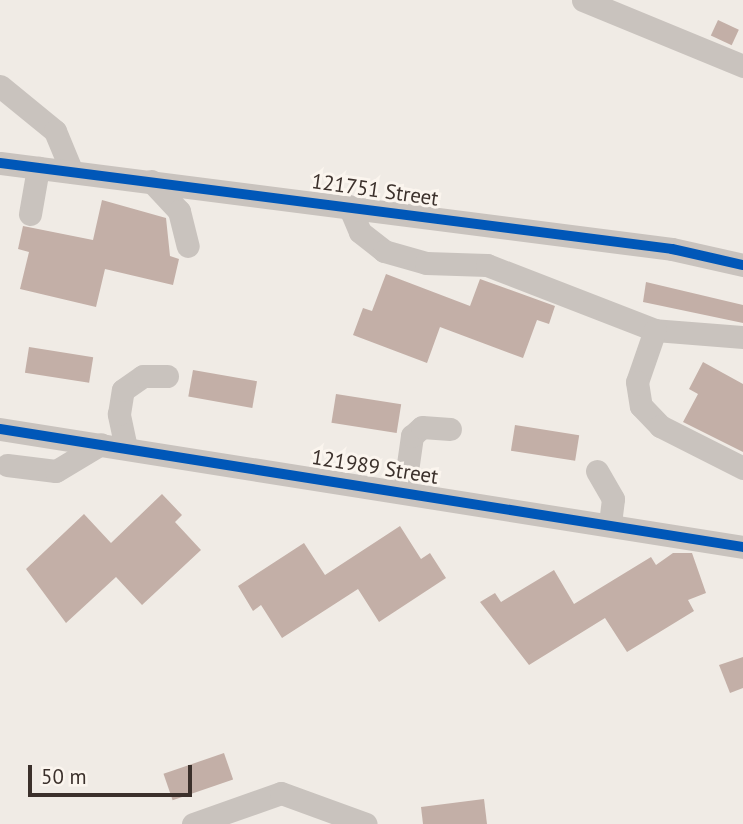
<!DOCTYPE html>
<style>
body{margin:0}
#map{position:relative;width:743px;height:824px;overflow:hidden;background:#f0ebe5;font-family:"PT Sans",sans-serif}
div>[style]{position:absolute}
.building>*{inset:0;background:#c3afa7;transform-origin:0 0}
.minor>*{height:23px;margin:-11.5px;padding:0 11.5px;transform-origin:11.5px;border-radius:11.5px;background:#c9c3be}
.cycleway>*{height:10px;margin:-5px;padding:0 5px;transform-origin:5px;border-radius:5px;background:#0057b8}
span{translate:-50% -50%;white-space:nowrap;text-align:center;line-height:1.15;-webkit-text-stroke:6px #fbf5ee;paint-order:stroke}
.street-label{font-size:21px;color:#3b302b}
.scale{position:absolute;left:28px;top:765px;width:164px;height:32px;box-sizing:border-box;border:4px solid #3b302b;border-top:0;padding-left:9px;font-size:21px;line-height:24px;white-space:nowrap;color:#3b302b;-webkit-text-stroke:5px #fbf5ee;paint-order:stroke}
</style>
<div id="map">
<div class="building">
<div style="left:718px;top:20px;width:23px;height:17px;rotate:25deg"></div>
<div style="clip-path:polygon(102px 200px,166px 218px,170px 256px,179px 259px,173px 285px,105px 269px,96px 307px,20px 289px,29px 252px,18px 249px,23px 226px,93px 240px)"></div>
<div style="clip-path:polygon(386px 274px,470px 306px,480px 279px,555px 306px,549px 324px,537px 320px,523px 358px,440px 327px,427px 363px,353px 335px,363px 308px,372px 311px)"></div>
<div style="clip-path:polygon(646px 282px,743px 305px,743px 323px,643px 302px)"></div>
<div style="left:29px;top:347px;width:65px;height:26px;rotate:9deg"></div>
<div style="clip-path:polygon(703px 362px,743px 384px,743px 452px,683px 422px,698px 394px,689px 389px)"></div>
<div style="left:193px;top:370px;width:65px;height:27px;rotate:10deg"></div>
<div style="left:336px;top:394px;width:66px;height:29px;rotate:9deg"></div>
<div style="left:515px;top:425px;width:65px;height:26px;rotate:9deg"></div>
<div style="clip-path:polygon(162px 494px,182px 515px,175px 522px,201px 550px,142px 605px,116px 577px,66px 623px,26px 569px,84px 514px,111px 543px)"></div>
<div style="clip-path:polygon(400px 526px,421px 559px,430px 553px,446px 578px,379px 622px,358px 589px,282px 638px,261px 605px,253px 611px,238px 586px,304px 543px,325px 575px)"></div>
<div style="clip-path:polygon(673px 553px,692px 553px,706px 593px,688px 600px,694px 611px,627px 652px,605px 618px,529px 665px,480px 602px,495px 593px,501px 602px,554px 570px,574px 604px,651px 557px,656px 565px)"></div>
<div style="clip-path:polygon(743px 657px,743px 688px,730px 693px,719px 665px)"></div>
<div style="left:224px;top:753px;width:28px;height:64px;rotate:71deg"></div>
<div style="clip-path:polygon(484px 799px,487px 824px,423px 824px,421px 807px)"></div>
</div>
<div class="minor">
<div style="left:583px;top:0;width:173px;rotate:22.4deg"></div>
<div style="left:0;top:86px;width:71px;rotate:39.3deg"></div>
<div style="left:55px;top:131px;width:44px;rotate:67.5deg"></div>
<div style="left:0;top:163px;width:677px;rotate:7.29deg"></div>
<div style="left:672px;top:249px;width:73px;rotate:12.7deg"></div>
<div style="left:151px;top:181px;width:41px;rotate:47deg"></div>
<div style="left:179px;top:211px;width:36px;rotate:76deg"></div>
<div style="left:349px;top:206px;width:28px;rotate:67deg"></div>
<div style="left:360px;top:232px;width:31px;rotate:38deg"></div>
<div style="left:384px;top:251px;width:44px;rotate:15.9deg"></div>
<div style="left:426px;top:263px;width:61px;rotate:1.9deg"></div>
<div style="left:487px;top:265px;width:180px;rotate:21.2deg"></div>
<div style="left:30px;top:214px;width:47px;rotate:-80.1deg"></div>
<div style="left:743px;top:337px;width:88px;rotate:-175.5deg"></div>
<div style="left:655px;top:330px;width:55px;rotate:109.1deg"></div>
<div style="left:637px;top:382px;width:24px;rotate:81deg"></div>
<div style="left:641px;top:406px;width:28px;rotate:46deg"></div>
<div style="left:660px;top:426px;width:93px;rotate:26.8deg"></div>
<div style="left:0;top:429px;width:752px;rotate:9.02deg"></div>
<div style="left:126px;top:448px;width:35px;rotate:-102deg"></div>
<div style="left:119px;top:414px;width:24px;rotate:-81deg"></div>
<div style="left:123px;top:390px;width:24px;rotate:-35deg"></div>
<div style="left:143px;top:376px;width:24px"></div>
<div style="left:7px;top:465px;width:49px;rotate:7deg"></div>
<div style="left:56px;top:471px;width:52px;rotate:-31deg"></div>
<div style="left:597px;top:471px;width:32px;rotate:60deg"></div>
<div style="left:613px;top:499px;width:24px;rotate:97deg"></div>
<div style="left:404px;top:492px;width:57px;rotate:-81.9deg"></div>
<div style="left:412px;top:436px;width:13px;rotate:-42deg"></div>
<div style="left:422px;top:427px;width:28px;rotate:4deg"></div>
<div style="left:193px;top:824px;width:93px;rotate:-19.4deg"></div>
<div style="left:281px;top:793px;width:90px;rotate:20deg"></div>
</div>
<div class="cycleway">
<div style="left:0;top:163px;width:677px;rotate:7.29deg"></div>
<div style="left:672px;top:249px;width:73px;rotate:12.7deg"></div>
<div style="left:0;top:429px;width:752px;rotate:9.02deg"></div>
</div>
<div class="street-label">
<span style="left:375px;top:190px;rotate:8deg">121751 Street</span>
<span style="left:375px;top:467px;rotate:9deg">121989 Street</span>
</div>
<div class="scale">50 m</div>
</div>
